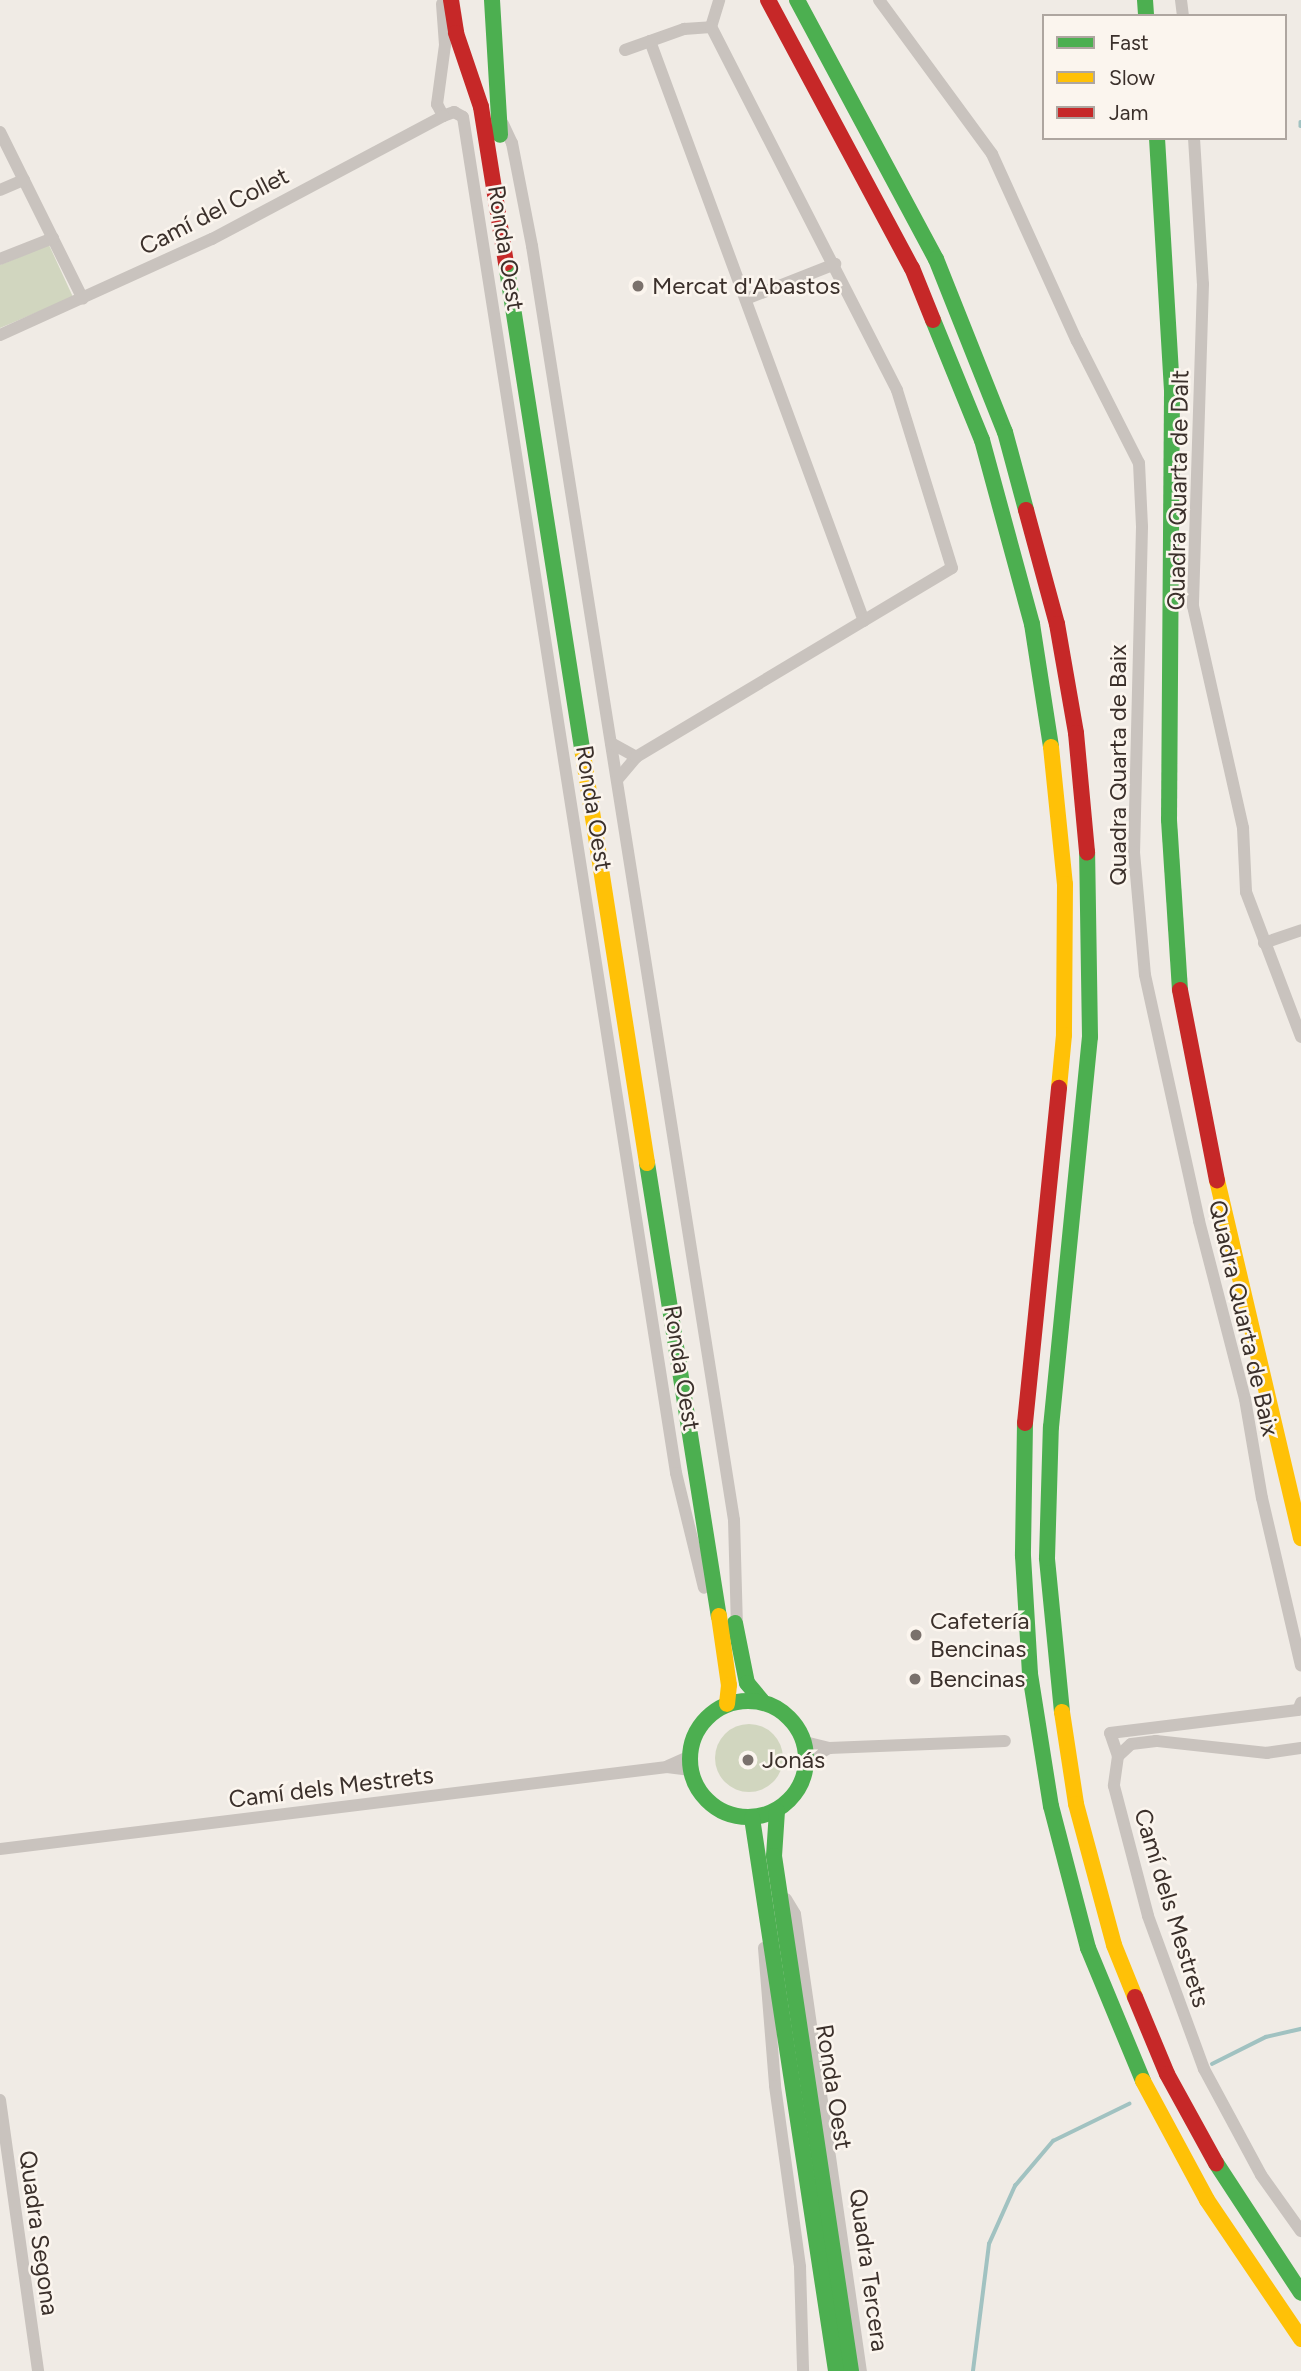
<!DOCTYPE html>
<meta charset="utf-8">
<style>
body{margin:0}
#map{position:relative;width:1301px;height:2371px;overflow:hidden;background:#f0ebe5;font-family:Figtree,sans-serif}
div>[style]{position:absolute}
.green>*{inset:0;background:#d1d6bf}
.round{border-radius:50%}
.stream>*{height:3.5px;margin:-1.75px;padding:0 1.75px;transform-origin:1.75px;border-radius:1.75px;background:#a1c2c1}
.street>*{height:12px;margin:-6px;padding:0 6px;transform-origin:6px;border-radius:6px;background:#c9c3be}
.fast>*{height:16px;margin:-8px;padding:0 8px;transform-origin:8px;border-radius:8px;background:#4caf50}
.fast>.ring{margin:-8px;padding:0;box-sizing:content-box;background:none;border:16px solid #4caf50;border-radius:50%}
.slow>*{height:16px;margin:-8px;padding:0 8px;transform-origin:8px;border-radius:8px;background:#ffc107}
.jam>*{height:16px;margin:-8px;padding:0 8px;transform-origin:8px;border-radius:8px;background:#c62828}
.dots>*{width:19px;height:19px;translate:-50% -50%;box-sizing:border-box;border:4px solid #fbf5ee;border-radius:50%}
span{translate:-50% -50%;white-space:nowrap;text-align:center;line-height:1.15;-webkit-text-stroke:5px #fbf5ee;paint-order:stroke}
.street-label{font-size:24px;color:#3b302b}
.poi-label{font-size:24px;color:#3b302b}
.left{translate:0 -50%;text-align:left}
.legend{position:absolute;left:1042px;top:14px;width:245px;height:126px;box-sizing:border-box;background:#fbf5ee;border:2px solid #aea6a0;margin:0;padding:9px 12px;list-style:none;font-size:21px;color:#3b302b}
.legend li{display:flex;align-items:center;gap:14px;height:35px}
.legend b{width:35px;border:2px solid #aea6a0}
</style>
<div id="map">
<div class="green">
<div style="clip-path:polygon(49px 245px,73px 297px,0 328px,0 265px)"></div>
<div class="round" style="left:715px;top:1724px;width:68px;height:68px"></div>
</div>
<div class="stream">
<div style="left:1301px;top:122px;width:4px;rotate:90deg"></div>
<div style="left:1212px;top:2064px;width:60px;rotate:-26.6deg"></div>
<div style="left:1266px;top:2037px;width:36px;rotate:-13deg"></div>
<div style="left:973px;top:2371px;width:128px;rotate:-82.8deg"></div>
<div style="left:989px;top:2244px;width:64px;rotate:-65.9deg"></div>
<div style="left:1015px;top:2186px;width:59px;rotate:-49.8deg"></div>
<div style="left:1053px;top:2141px;width:85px;rotate:-26deg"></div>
</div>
<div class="street">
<div style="left:879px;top:0;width:191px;rotate:53.7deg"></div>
<div style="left:992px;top:154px;width:205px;rotate:65.6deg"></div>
<div style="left:1077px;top:341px;width:137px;rotate:63.1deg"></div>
<div style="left:1139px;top:463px;width:64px;rotate:87.3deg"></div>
<div style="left:1142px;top:527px;width:325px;rotate:91.4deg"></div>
<div style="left:1134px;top:852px;width:123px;rotate:84.9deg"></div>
<div style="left:1145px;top:975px;width:252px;rotate:77.6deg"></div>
<div style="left:1199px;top:1221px;width:184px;rotate:75.5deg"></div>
<div style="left:1245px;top:1399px;width:100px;rotate:80.3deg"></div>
<div style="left:1262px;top:1498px;width:172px;rotate:76.9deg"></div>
<div style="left:1181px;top:0;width:16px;rotate:83deg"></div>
<div style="left:442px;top:4px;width:41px;rotate:85.8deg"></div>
<div style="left:445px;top:45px;width:60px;rotate:97.7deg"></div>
<div style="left:437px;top:104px;width:13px;rotate:63deg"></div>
<div style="left:443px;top:116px;width:12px;rotate:-20deg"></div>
<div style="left:454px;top:112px;width:10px;rotate:29deg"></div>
<div style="left:463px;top:117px;width:1373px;rotate:81.07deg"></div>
<div style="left:676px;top:1473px;width:118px;rotate:76.3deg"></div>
<div style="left:711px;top:27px;width:28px;rotate:-73deg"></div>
<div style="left:650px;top:41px;width:618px;rotate:69.75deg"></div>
<div style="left:625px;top:50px;width:63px;rotate:-19.6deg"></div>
<div style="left:684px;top:29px;width:27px;rotate:-4deg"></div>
<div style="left:503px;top:124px;width:21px;rotate:65deg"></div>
<div style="left:512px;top:143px;width:105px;rotate:79deg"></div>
<div style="left:532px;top:246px;width:1290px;rotate:80.99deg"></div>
<div style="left:734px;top:1520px;width:109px;rotate:88.4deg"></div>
<div style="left:0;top:132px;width:186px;rotate:63.6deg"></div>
<div style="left:1194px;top:138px;width:146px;rotate:86.5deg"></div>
<div style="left:1203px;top:284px;width:322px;rotate:91.8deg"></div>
<div style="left:1193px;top:606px;width:228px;rotate:77.3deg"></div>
<div style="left:1243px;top:828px;width:64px;rotate:87.3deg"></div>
<div style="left:1246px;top:892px;width:155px;rotate:69.2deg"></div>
<div style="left:0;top:190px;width:26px;rotate:-23deg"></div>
<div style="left:0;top:259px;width:57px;rotate:-21.6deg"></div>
<div style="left:746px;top:299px;width:96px;rotate:-21.5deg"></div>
<div style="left:0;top:335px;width:233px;rotate:-24.4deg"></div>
<div style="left:212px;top:239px;width:262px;rotate:-28deg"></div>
<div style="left:611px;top:743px;width:29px;rotate:29deg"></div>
<div style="left:617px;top:780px;width:30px;rotate:-50deg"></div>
<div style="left:636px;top:757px;width:368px;rotate:-30.9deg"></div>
<div style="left:952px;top:568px;width:186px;rotate:-107.2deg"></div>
<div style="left:897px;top:390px;width:408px;rotate:-117.1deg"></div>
<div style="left:1264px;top:943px;width:39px;rotate:-19deg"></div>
<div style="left:805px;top:1742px;width:25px;rotate:14deg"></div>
<div style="left:829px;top:1748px;width:176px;rotate:-2.3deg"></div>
<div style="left:1301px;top:1748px;width:34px;rotate:172deg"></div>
<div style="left:1267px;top:1753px;width:112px;rotate:-173.8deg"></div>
<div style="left:1156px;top:1741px;width:25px;rotate:173deg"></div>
<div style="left:1131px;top:1744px;width:18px;rotate:137deg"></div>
<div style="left:1118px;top:1756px;width:30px;rotate:98deg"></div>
<div style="left:1114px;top:1786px;width:134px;rotate:75.3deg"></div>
<div style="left:1148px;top:1916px;width:163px;rotate:69.9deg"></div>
<div style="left:1204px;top:2069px;width:120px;rotate:61.7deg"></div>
<div style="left:1261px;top:2175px;width:69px;rotate:54.5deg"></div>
<div style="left:1118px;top:1756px;width:24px;rotate:-109deg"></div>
<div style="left:1110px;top:1733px;width:189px;rotate:-7deg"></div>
<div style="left:1298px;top:1710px;width:8px;rotate:-67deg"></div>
<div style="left:808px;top:1760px;width:24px;rotate:-30deg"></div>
<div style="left:668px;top:1766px;width:24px;rotate:-24deg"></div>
<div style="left:0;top:1849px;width:672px;rotate:-7.01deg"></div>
<div style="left:667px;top:1767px;width:24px;rotate:7deg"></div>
<div style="left:786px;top:1899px;width:17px;rotate:59deg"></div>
<div style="left:795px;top:1914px;width:462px;rotate:81.8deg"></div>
<div style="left:764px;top:1948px;width:138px;rotate:85.4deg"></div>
<div style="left:775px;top:2086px;width:183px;rotate:82.1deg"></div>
<div style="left:800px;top:2267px;width:104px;rotate:88.3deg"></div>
<div style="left:0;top:2100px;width:274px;rotate:82deg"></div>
</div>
<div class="fast">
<div style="left:492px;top:0;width:135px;rotate:86.6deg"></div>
<div style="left:797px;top:0;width:294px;rotate:61.8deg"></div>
<div style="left:936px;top:259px;width:186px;rotate:68.3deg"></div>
<div style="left:1005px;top:432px;width:81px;rotate:74.9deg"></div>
<div style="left:1145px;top:0;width:16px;rotate:86deg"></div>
<div style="left:1157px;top:138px;width:254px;rotate:86.6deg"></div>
<div style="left:1172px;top:392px;width:428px;rotate:90.4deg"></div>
<div style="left:1169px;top:820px;width:170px;rotate:86.3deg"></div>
<div style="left:506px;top:263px;width:497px;rotate:81.1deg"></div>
<div style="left:933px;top:320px;width:130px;rotate:67.8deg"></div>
<div style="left:982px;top:440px;width:191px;rotate:74.8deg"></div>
<div style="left:1032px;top:624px;width:124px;rotate:81.2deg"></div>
<div style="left:647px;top:1163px;width:459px;rotate:81deg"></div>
<div style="left:1025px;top:1423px;width:133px;rotate:90.9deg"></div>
<div style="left:1023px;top:1556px;width:118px;rotate:86.6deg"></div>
<div style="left:1030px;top:1674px;width:134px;rotate:81deg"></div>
<div style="left:1051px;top:1806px;width:147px;rotate:75.4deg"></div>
<div style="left:1088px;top:1948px;width:144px;rotate:67.5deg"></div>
<div style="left:735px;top:1623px;width:61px;rotate:78.7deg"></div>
<div style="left:747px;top:1683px;width:23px;rotate:50deg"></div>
<div class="ring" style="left:690px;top:1701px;width:100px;height:100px"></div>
<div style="left:1062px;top:1712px;width:155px;rotate:-95.6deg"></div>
<div style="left:1047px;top:1558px;width:131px;rotate:-88.3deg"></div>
<div style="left:1051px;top:1427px;width:392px;rotate:-84.3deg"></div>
<div style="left:1090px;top:1037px;width:185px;rotate:-90.9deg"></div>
<div style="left:777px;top:1811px;width:45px;rotate:93.8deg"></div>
<div style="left:774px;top:1856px;width:521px;rotate:81.5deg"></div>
<div style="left:752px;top:1818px;width:559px;rotate:81.36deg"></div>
<div style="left:1216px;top:2163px;width:155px;rotate:56.8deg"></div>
</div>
<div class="slow">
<div style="left:1051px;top:747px;width:138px;rotate:84.2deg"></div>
<div style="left:1065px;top:884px;width:151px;rotate:90.4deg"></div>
<div style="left:1064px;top:1035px;width:53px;rotate:95.4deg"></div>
<div style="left:583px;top:754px;width:414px;rotate:81.1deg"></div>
<div style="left:1217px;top:1180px;width:368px;rotate:76.8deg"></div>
<div style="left:719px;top:1616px;width:70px;rotate:81.8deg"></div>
<div style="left:729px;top:1685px;width:19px;rotate:96deg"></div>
<div style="left:1062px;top:1712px;width:93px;rotate:81.3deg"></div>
<div style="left:1076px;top:1804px;width:146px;rotate:74.9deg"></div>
<div style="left:1114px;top:1945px;width:56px;rotate:68deg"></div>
<div style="left:1143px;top:2081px;width:135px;rotate:61.7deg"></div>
<div style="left:1207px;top:2200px;width:168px;rotate:55.9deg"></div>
</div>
<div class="jam">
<div style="left:451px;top:0;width:33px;rotate:81deg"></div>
<div style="left:456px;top:33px;width:78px;rotate:71.3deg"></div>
<div style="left:481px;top:107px;width:158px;rotate:80.9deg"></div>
<div style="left:768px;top:0;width:304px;rotate:61.8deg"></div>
<div style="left:912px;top:268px;width:56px;rotate:68deg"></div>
<div style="left:1026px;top:510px;width:118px;rotate:74.8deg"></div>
<div style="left:1057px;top:624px;width:111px;rotate:80.1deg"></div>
<div style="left:1076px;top:733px;width:120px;rotate:84.7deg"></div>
<div style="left:1180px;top:990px;width:194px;rotate:79deg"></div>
<div style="left:1025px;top:1423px;width:337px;rotate:-84.2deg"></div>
<div style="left:1135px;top:1997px;width:83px;rotate:67.4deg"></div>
<div style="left:1167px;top:2074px;width:102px;rotate:61.2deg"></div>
</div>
<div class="dots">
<div style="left:638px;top:286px;background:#7a716c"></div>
<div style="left:916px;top:1635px;background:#7a716c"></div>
<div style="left:915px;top:1679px;background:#7a716c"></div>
<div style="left:748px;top:1760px;background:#7a716c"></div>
</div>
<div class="street-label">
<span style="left:214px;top:211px;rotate:-27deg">Camí del Collet</span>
<span style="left:506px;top:248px;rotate:81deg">Ronda Oest</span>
<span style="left:1178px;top:490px;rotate:-89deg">Quadra Quarta de Dalt</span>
<span style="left:1118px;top:765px;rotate:-90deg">Quadra Quarta de Baix</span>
<span style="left:594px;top:808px;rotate:81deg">Ronda Oest</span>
<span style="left:1244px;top:1318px;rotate:77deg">Quadra Quarta de Baix</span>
<span style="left:682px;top:1368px;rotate:81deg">Ronda Oest</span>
<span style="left:331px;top:1787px;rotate:-7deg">Camí dels Mestrets</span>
<span style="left:1172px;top:1908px;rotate:73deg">Camí dels Mestrets</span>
<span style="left:834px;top:2087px;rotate:81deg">Ronda Oest</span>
<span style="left:39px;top:2233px;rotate:82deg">Quadra Segona</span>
<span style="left:869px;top:2270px;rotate:82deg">Quadra Tercera</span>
</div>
<div class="poi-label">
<span class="left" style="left:652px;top:286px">Mercat d'Abastos</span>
<span class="left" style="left:930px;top:1635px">Cafetería<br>Bencinas</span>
<span class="left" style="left:929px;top:1679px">Bencinas</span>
<span class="left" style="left:762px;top:1760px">Jonás</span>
</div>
<ul class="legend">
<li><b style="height:9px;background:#4caf50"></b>Fast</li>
<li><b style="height:9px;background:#ffc107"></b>Slow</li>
<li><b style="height:9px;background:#c62828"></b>Jam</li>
</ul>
</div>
